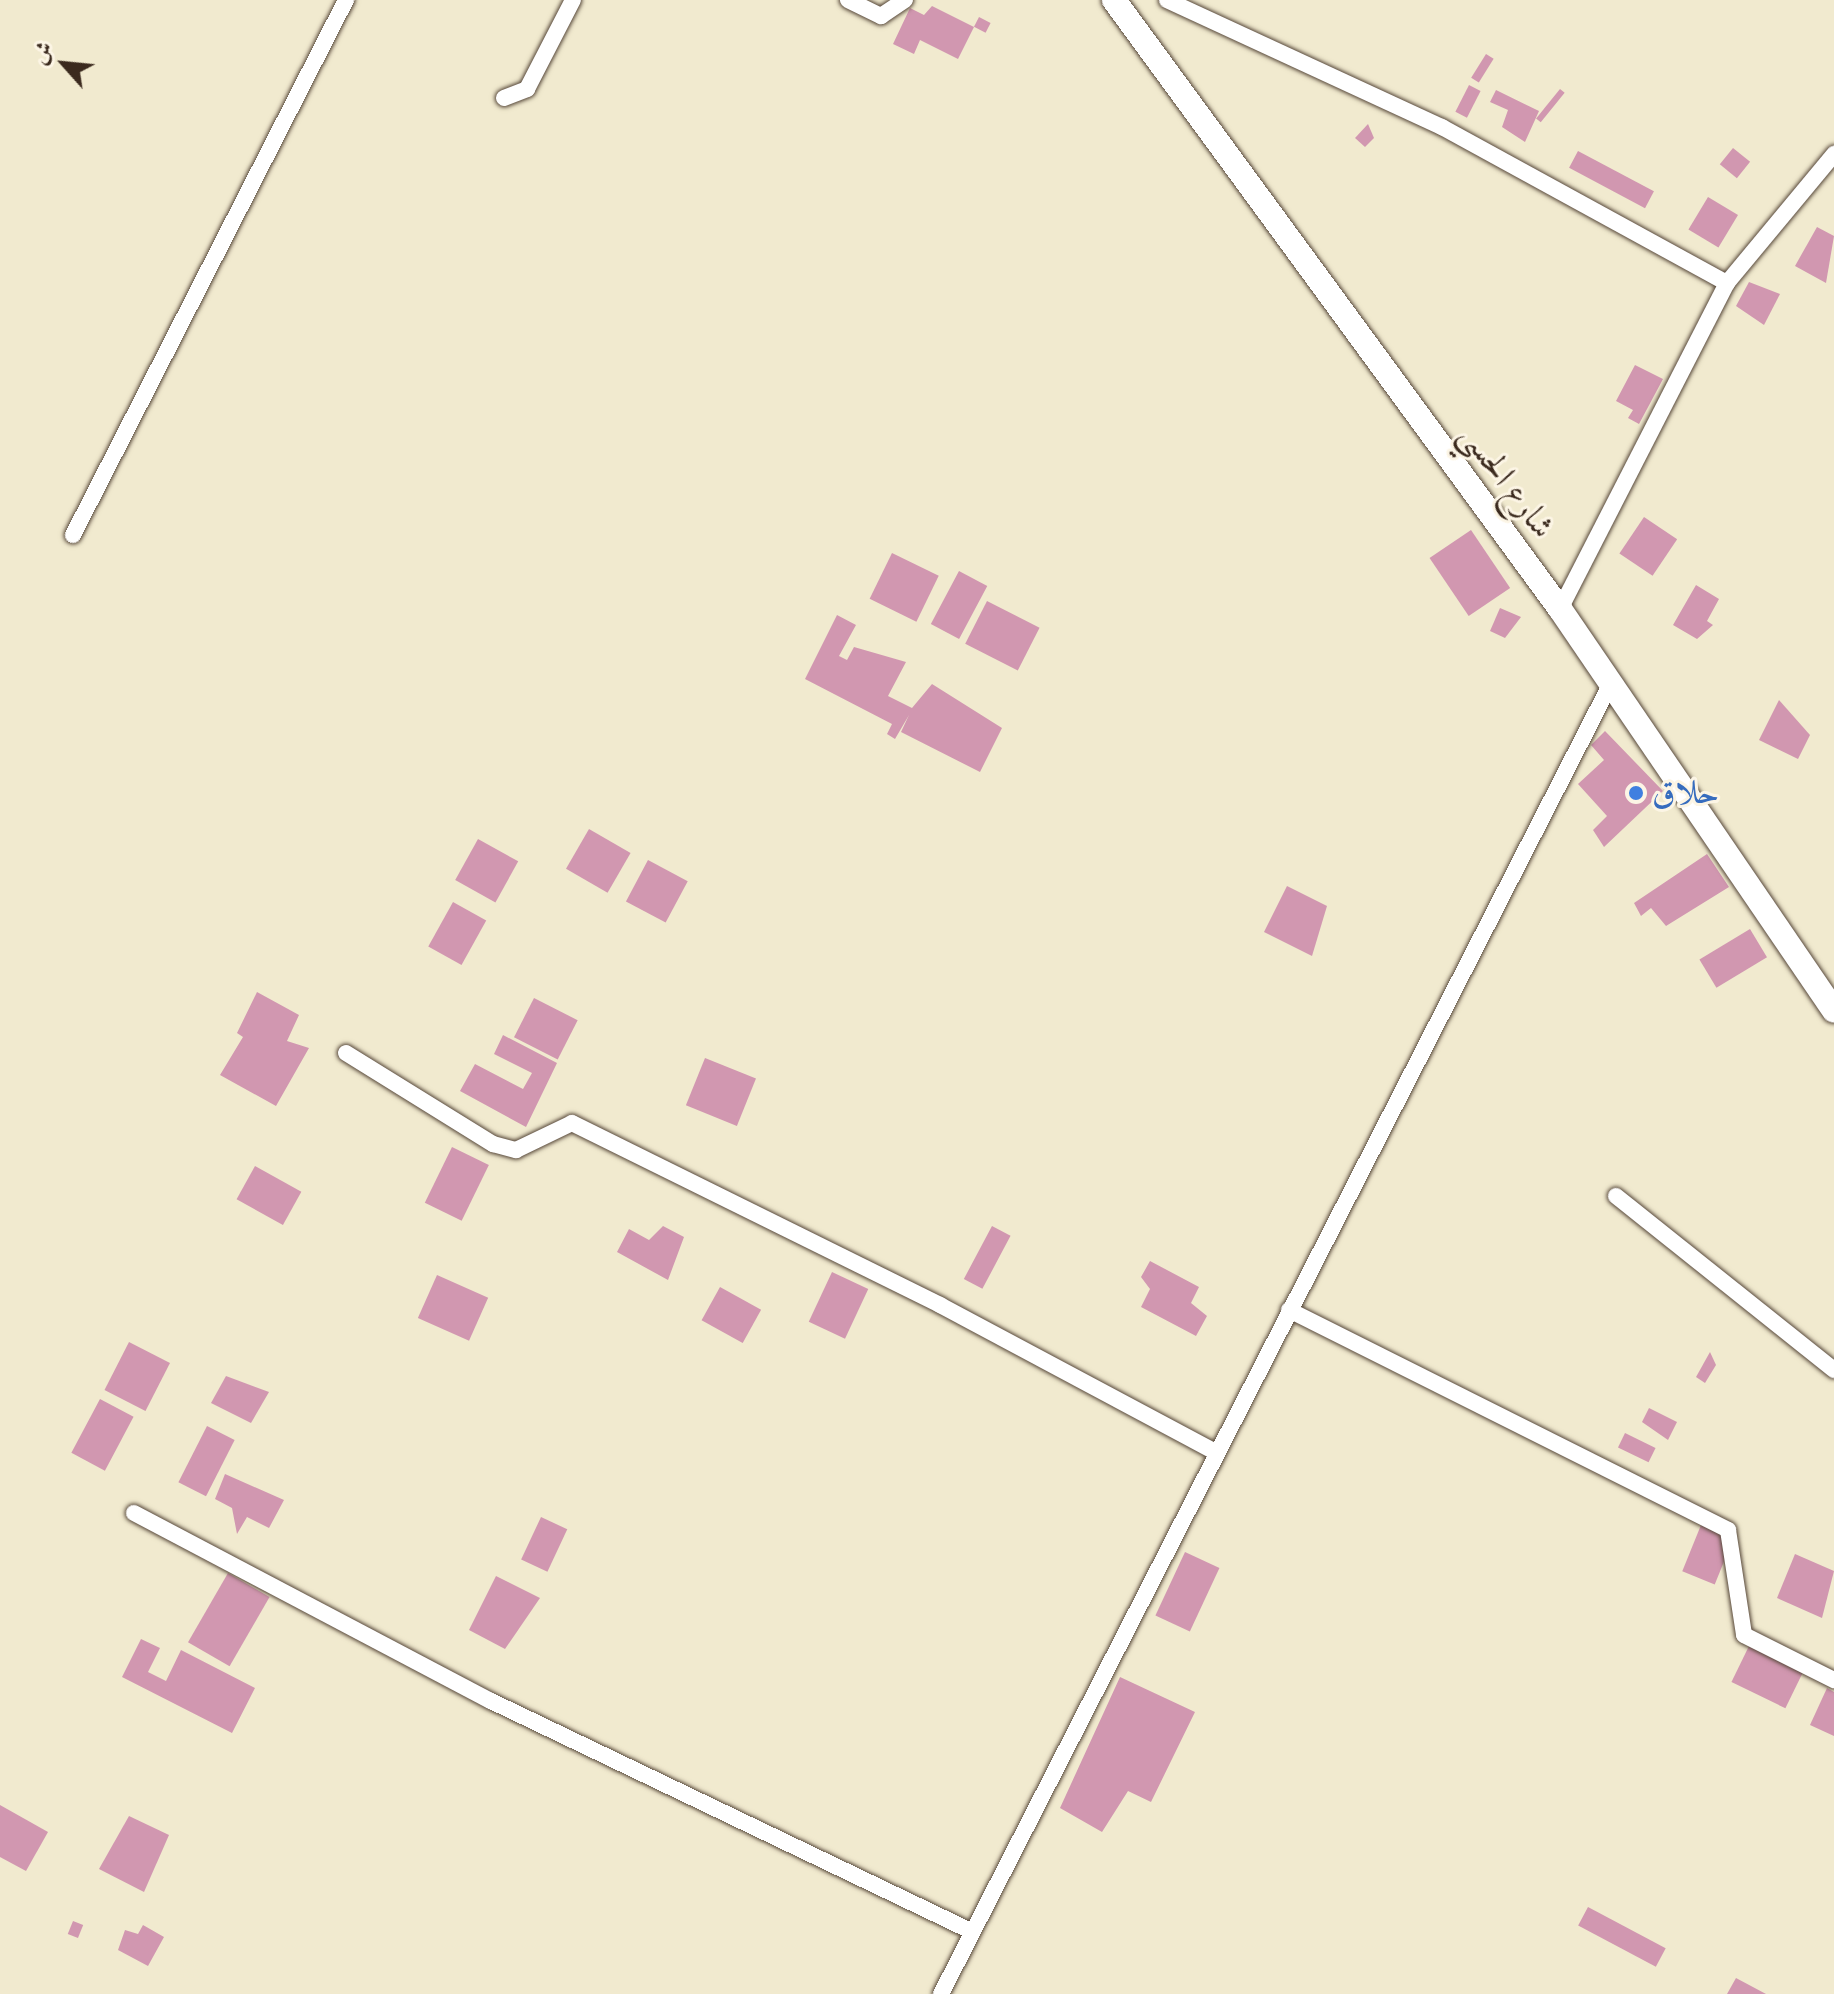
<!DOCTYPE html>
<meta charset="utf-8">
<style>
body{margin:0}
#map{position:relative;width:1834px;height:1994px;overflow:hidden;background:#f1eacf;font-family:"IM FELL Double Pica",Amiri,serif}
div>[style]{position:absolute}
.building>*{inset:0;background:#d197b0;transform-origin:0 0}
.roads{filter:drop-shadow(0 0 2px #564739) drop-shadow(0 0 2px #564739)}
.street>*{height:16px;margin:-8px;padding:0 8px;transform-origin:8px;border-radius:8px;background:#fff}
.secondary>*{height:24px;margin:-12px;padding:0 12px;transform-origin:12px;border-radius:12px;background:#fff}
.dots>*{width:22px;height:22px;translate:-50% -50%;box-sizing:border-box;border:4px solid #fcf5e5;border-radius:50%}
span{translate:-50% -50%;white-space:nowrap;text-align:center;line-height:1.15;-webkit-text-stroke:6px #fcf5e5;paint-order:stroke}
.street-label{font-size:34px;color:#3b2a1e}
.shop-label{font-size:34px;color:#366cbe}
.left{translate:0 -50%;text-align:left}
.north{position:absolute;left:24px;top:24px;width:80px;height:80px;-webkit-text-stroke:6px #fcf5e5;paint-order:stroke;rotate:297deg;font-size:22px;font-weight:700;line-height:32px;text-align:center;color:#3b2a1e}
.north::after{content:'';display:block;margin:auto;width:28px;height:36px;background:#3b2a1e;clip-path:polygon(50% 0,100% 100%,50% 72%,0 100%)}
</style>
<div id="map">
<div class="building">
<div style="clip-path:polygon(932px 6px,974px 27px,958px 59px,920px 40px,914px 54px,893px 44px,910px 8px,924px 15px)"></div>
<div style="left:979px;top:17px;width:13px;height:11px;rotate:27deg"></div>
<div style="left:1486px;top:54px;width:9px;height:28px;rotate:32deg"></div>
<div style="left:1469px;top:85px;width:13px;height:30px;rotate:27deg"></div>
<div style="left:1560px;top:89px;width:6px;height:38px;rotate:39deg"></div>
<div style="clip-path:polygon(1496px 90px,1539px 111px,1525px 142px,1502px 127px,1508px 110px,1490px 102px)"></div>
<div style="clip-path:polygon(1368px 124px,1374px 138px,1365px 147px,1355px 138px)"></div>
<div style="left:1733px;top:148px;width:22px;height:21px;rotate:39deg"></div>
<div style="left:1578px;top:151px;width:86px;height:19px;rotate:28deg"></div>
<div style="left:1708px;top:197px;width:35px;height:38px;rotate:31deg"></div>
<div style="clip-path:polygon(1817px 227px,1834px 236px,1826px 283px,1795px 266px)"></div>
<div style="clip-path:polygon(1749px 282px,1780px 294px,1764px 325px,1736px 306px)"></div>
<div style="clip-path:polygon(1635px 365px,1663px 379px,1639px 424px,1628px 418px,1633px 410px,1616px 401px)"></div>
<div style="left:1644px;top:517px;width:40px;height:44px;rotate:34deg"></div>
<div style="left:1471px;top:530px;width:70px;height:50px;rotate:56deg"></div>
<div style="left:892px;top:553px;width:52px;height:51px;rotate:26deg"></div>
<div style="left:959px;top:571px;width:32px;height:60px;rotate:28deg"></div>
<div style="clip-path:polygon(1696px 585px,1719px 599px,1707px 621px,1713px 625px,1697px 639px,1673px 625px)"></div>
<div style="left:987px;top:601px;width:59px;height:48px;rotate:27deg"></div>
<div style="clip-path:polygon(1500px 608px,1521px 617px,1505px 638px,1490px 631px)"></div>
<div style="clip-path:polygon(837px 615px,856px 625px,839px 656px,847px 660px,854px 647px,906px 662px,888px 696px,912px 708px,932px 684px,1002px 728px,980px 772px,901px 732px,909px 715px,895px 739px,887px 734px,892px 724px,805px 679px)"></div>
<div style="clip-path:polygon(1779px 700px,1810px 735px,1798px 759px,1759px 740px)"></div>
<div style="clip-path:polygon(1605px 731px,1663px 791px,1604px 847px,1593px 830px,1607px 816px,1578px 784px,1604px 760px,1591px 745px)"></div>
<div style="left:589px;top:829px;width:48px;height:46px;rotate:30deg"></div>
<div style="left:478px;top:839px;width:46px;height:47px;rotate:29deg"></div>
<div style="clip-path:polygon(1707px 854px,1729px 887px,1666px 926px,1651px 908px,1641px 916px,1634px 903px)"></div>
<div style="left:648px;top:860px;width:45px;height:47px;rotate:28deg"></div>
<div style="clip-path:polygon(1287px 886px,1327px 906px,1312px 956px,1264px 932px)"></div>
<div style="left:453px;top:902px;width:38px;height:51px;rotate:29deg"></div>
<div style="left:1750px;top:929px;width:33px;height:59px;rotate:59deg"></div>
<div style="clip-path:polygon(257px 992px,299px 1015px,287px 1041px,309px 1048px,276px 1106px,220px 1075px,243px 1037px,237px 1033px)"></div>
<div style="left:534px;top:998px;width:49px;height:44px;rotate:27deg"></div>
<div style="clip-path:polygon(503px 1035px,557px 1063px,526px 1127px,460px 1091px,475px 1064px,523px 1089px,532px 1073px,494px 1054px)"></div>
<div style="left:705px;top:1058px;width:55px;height:51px;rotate:22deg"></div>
<div style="left:452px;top:1147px;width:41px;height:62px;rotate:26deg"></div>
<div style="left:255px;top:1166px;width:53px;height:38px;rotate:29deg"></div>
<div style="clip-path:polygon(663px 1226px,684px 1237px,668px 1280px,617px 1252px,629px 1229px,649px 1240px)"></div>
<div style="left:992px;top:1226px;width:21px;height:60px;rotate:28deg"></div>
<div style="clip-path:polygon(1150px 1261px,1199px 1287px,1191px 1303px,1207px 1316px,1196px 1336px,1141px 1307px,1150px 1289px,1141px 1277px)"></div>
<div style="left:832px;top:1272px;width:40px;height:55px;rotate:25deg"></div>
<div style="left:437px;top:1275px;width:56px;height:47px;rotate:24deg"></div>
<div style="left:720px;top:1287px;width:47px;height:38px;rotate:29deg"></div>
<div style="left:129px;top:1342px;width:46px;height:54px;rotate:27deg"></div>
<div style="clip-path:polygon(1710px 1352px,1716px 1365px,1705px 1383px,1696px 1377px)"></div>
<div style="clip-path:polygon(226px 1376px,269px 1392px,251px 1423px,211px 1403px)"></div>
<div style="left:100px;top:1399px;width:38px;height:61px;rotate:28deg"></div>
<div style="clip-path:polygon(1649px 1408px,1677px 1422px,1668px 1440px,1642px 1422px)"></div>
<div style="left:207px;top:1426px;width:31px;height:63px;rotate:27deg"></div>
<div style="left:1625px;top:1433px;width:34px;height:16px;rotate:26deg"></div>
<div style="clip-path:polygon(225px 1474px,284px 1500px,269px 1528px,247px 1517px,237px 1534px,232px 1508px,215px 1499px)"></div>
<div style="left:541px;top:1517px;width:29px;height:47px;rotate:25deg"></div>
<div style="left:1701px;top:1525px;width:35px;height:50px;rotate:22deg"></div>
<div style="left:1185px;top:1552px;width:38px;height:70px;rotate:25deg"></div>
<div style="clip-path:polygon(1795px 1554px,1834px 1571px,1822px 1618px,1777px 1598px)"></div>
<div style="left:228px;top:1573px;width:48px;height:80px;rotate:30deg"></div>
<div style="clip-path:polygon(496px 1576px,540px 1598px,505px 1649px,469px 1630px)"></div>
<div style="clip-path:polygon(141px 1639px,160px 1648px,148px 1672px,166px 1681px,181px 1650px,255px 1688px,232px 1733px,122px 1677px)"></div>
<div style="left:1749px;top:1646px;width:60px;height:40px;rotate:26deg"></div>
<div style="clip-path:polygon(1120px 1677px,1195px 1712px,1151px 1802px,1128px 1791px,1102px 1832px,1060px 1808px)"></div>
<div style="clip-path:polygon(1827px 1688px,1834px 1692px,1834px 1736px,1810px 1725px)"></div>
<div style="clip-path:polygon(0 1805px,48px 1832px,26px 1871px,0 1857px)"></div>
<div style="clip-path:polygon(129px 1816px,169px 1835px,144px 1892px,99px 1869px)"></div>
<div style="left:1588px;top:1907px;width:88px;height:21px;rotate:28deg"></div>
<div style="left:73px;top:1921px;width:11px;height:14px;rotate:22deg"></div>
<div style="clip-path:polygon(143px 1925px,164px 1937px,148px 1966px,118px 1950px,125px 1930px,138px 1934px)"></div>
<div style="clip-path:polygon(1736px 1978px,1766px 1994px,1727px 1994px)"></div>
</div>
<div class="roads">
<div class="street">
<div style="left:848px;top:0;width:37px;rotate:26deg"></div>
<div style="left:881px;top:16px;width:29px;rotate:-34deg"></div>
<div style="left:1167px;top:0;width:303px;rotate:24.8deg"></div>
<div style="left:1442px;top:127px;width:325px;rotate:28.7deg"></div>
<div style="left:1727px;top:283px;width:366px;rotate:117.1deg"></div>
<div style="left:504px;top:98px;width:25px;rotate:-21deg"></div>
<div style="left:527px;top:89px;width:100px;rotate:-62.7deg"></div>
<div style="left:1727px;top:283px;width:168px;rotate:-50.3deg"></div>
<div style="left:73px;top:535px;width:601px;rotate:-62.97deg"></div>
<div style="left:346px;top:1053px;width:173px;rotate:31.8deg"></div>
<div style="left:493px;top:1144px;width:24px;rotate:15deg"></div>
<div style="left:516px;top:1150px;width:62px;rotate:-25.7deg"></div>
<div style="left:572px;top:1123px;width:411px;rotate:26.3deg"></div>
<div style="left:940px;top:1305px;width:314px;rotate:28.1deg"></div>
<div style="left:1616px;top:1196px;width:279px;rotate:38.6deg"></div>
<div style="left:1289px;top:1310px;width:491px;rotate:26.6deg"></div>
<div style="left:1728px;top:1530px;width:106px;rotate:81.3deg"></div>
<div style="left:1744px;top:1635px;width:101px;rotate:26.6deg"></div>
<div style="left:134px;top:1513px;width:403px;rotate:27.8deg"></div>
<div style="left:491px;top:1701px;width:534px;rotate:25.61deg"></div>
<div style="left:941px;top:1994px;width:1470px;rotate:-62.93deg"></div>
</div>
<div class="secondary">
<div style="left:1114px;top:0;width:755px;rotate:53.78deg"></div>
<div style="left:1560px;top:609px;width:486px;rotate:55.7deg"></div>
</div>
</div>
<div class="dots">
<div style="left:1636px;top:793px;background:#3f7fe0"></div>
</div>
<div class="street-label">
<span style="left:1507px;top:481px;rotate:53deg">شارع الحسي</span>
</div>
<div class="shop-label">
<span class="left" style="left:1652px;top:793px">حلاق</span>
</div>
<div class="north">ش</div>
</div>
